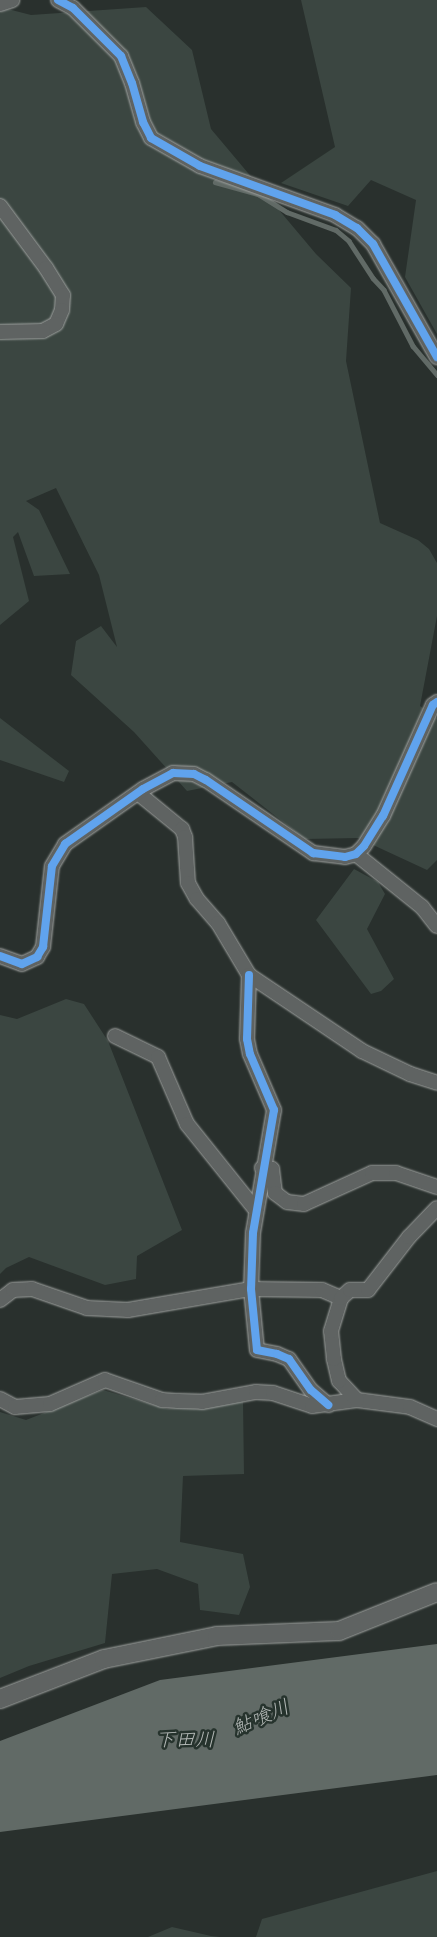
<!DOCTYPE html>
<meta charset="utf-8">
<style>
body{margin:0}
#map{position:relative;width:437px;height:1937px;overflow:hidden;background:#29302d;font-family:Dekko,"Klee One",sans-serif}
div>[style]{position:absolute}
.green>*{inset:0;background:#3b4641}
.water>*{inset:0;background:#616a66}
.stream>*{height:4.5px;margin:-2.25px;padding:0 2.25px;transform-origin:2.25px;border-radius:2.25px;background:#616a66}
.roads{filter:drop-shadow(0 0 1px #9fa2a0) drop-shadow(0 0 1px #9fa2a0)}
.minor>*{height:14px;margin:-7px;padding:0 7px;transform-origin:7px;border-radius:7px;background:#5f6362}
.tertiary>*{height:18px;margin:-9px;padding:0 9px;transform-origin:9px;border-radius:9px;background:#5f6362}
.cycleway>*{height:8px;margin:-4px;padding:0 4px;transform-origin:4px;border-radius:4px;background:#60a3ed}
span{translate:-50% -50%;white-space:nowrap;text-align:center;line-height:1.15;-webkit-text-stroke:5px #26332d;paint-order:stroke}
.water-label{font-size:20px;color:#b3b8b6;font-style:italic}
</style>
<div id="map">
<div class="green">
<div style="clip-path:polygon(301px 0,437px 0,437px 334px,405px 277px,416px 200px,371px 180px,348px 206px,281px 183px,335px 147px)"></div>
<div style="clip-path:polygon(0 7px,31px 15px,146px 7px,192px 50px,211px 129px,316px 254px,351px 288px,346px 361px,380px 523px,418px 540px,429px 549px,437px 563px,437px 616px,420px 706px,437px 718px,437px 860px,427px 870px,358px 838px,305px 839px,232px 782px,187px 791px,134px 732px,71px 675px,76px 641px,101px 626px,117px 647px,99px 575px,56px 488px,26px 501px,39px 510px,70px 574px,34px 576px,18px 532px,13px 537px,29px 601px,0 625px)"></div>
<div style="clip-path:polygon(0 718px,69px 771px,64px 782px,0 760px)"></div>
<div style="clip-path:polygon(354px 869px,378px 882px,385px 894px,367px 929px,394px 979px,381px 991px,371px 994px,316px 920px)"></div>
<div style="clip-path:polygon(66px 999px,84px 1004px,108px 1041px,182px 1230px,137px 1256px,136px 1279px,105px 1285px,29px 1257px,6px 1268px,0 1274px,0 1015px,17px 1019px)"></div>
<div style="clip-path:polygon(103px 1390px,167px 1409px,243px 1401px,244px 1474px,183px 1476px,180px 1542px,243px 1554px,250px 1587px,239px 1615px,200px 1610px,198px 1584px,157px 1569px,112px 1574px,105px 1643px,29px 1666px,0 1678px,0 1412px,26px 1420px)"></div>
<div style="clip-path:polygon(437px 1871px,437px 1937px,256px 1937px,262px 1919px)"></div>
<div style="clip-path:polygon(172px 1927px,211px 1936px,220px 1937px,148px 1937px)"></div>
</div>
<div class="water">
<div style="clip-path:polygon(437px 1644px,437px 1775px,0 1832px,0 1741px,160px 1680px)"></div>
</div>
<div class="stream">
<div style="left:215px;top:182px;width:45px;rotate:15.6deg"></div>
<div style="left:258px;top:194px;width:34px;rotate:32deg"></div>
<div style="left:287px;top:212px;width:52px;rotate:20.2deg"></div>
<div style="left:336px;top:230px;width:17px;rotate:40deg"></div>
<div style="left:349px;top:241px;width:44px;rotate:57deg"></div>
<div style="left:373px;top:278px;width:16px;rotate:47deg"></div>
<div style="left:384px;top:290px;width:63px;rotate:62.6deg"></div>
<div style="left:413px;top:346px;width:38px;rotate:50deg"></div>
</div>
<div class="roads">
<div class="minor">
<div style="left:58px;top:0;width:17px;rotate:28deg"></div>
<div style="left:73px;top:8px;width:68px;rotate:45deg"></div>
<div style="left:121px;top:56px;width:29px;rotate:68deg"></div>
<div style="left:132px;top:83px;width:41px;rotate:74.2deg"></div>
<div style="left:143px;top:122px;width:18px;rotate:63deg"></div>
<div style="left:151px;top:138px;width:56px;rotate:29.7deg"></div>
<div style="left:200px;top:166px;width:144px;rotate:19.9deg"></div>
<div style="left:335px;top:215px;width:26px;rotate:31deg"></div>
<div style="left:357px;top:228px;width:23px;rotate:45deg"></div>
<div style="left:373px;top:244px;width:130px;rotate:60.5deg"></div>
<div style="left:0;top:4px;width:13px;rotate:-18deg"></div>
<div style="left:0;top:206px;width:77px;rotate:53.4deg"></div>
<div style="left:46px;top:268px;width:32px;rotate:58deg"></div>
<div style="left:63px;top:295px;width:15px;rotate:94deg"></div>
<div style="left:62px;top:310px;width:15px;rotate:113deg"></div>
<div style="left:56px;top:324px;width:15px;rotate:152deg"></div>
<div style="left:43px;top:331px;width:43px;rotate:178.7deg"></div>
<div style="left:138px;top:793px;width:57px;rotate:39.3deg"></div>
<div style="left:182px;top:829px;width:9px;rotate:69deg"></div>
<div style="left:185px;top:837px;width:46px;rotate:86.3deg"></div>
<div style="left:188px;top:883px;width:18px;rotate:61deg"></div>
<div style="left:197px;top:899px;width:32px;rotate:49deg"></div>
<div style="left:218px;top:923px;width:61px;rotate:59.2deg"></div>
<div style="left:249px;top:975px;width:136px;rotate:33.9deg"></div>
<div style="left:362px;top:1051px;width:53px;rotate:25.6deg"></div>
<div style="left:410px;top:1074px;width:28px;rotate:18deg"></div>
<div style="left:356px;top:854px;width:85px;rotate:38.8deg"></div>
<div style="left:422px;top:907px;width:24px;rotate:52deg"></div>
<div style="left:0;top:956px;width:23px;rotate:20deg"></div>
<div style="left:22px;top:964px;width:17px;rotate:-25deg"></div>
<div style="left:37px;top:957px;width:12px;rotate:-59deg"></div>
<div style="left:43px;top:947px;width:81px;rotate:-83.7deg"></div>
<div style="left:52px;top:866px;width:26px;rotate:-59deg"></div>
<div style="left:65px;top:844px;width:95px;rotate:-35.2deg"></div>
<div style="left:143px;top:789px;width:34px;rotate:-28deg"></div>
<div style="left:173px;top:773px;width:21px;rotate:3deg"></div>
<div style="left:194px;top:774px;width:13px;rotate:27deg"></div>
<div style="left:206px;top:780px;width:130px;rotate:34.3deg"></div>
<div style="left:313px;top:853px;width:32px;rotate:7deg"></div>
<div style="left:345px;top:857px;width:11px;rotate:-15deg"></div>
<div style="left:356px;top:854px;width:11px;rotate:-45deg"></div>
<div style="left:364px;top:846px;width:36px;rotate:-58deg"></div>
<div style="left:383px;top:816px;width:122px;rotate:-65.8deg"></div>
<div style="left:433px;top:705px;width:5px;rotate:-37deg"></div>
<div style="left:249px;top:975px;width:64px;rotate:91.8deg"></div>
<div style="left:247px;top:1039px;width:15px;rotate:79deg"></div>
<div style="left:250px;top:1054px;width:61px;rotate:66.8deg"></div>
<div style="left:274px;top:1110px;width:125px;rotate:99.7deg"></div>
<div style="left:253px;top:1233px;width:56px;rotate:92deg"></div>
<div style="left:251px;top:1289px;width:61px;rotate:84.4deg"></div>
<div style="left:257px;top:1350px;width:20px;rotate:11deg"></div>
<div style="left:277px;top:1354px;width:13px;rotate:23deg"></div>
<div style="left:289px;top:1359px;width:38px;rotate:55deg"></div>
<div style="left:311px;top:1390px;width:23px;rotate:41deg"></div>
<div style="left:115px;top:1036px;width:48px;rotate:26deg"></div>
<div style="left:158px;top:1057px;width:73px;rotate:66.6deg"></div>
<div style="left:187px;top:1124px;width:109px;rotate:51.3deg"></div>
<div style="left:262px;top:1168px;width:10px;rotate:6deg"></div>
<div style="left:272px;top:1169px;width:24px;rotate:83deg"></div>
<div style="left:275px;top:1193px;width:15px;rotate:37deg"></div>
<div style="left:287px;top:1202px;width:17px;rotate:7deg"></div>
<div style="left:304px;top:1204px;width:75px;rotate:-24.5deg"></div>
<div style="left:372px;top:1173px;width:24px"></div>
<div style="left:396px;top:1173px;width:43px;rotate:18.9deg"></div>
<div style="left:0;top:1300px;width:16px;rotate:-38deg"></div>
<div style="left:13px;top:1290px;width:19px;rotate:-3deg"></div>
<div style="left:32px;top:1289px;width:58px;rotate:19.1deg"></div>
<div style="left:87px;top:1308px;width:41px;rotate:2.8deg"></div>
<div style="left:128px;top:1310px;width:125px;rotate:-9.7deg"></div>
<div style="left:251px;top:1289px;width:71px;rotate:0.8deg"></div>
<div style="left:322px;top:1290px;width:21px;rotate:23deg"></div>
<div style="left:0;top:1399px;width:17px;rotate:28deg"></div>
<div style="left:15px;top:1407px;width:35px;rotate:-5deg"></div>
<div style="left:50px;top:1404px;width:60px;rotate:-23.6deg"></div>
<div style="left:105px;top:1380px;width:60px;rotate:19.3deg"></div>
<div style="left:162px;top:1400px;width:16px;rotate:4deg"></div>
<div style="left:178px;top:1401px;width:24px;rotate:2deg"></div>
<div style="left:202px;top:1402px;width:55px;rotate:-10.5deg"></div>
<div style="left:256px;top:1392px;width:17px;rotate:3deg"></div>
<div style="left:273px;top:1393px;width:41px;rotate:18.4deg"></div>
<div style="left:312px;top:1406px;width:45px;rotate:-7.6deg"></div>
<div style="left:357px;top:1400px;width:53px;rotate:7.5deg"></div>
<div style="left:410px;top:1407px;width:30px;rotate:24deg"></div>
<div style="left:357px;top:1400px;width:26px;rotate:-133deg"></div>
<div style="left:339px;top:1381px;width:23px;rotate:-103deg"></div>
<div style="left:334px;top:1359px;width:28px;rotate:-96deg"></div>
<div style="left:331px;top:1331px;width:34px;rotate:-73deg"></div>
<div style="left:341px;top:1298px;width:12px;rotate:-42deg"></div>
<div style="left:350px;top:1290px;width:18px"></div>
<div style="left:368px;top:1290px;width:67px;rotate:-52.3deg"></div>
<div style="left:409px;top:1237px;width:40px;rotate:-46deg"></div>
</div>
<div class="tertiary">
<div style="left:0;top:1699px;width:111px;rotate:-21deg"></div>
<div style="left:104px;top:1659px;width:115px;rotate:-11.5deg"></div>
<div style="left:217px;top:1636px;width:122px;rotate:-2.3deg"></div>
<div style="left:339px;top:1631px;width:105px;rotate:-21.7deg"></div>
</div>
</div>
<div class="cycleway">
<div style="left:58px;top:0;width:17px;rotate:28deg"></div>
<div style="left:73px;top:8px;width:68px;rotate:45deg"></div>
<div style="left:121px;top:56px;width:29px;rotate:68deg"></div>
<div style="left:132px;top:83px;width:41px;rotate:74.2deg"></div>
<div style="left:143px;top:122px;width:18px;rotate:63deg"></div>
<div style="left:151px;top:138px;width:56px;rotate:29.7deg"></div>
<div style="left:200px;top:166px;width:144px;rotate:19.9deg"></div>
<div style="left:335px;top:215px;width:26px;rotate:31deg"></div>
<div style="left:357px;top:228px;width:23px;rotate:45deg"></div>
<div style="left:373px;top:244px;width:130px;rotate:60.5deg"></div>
<div style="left:0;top:956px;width:23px;rotate:20deg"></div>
<div style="left:22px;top:964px;width:17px;rotate:-25deg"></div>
<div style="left:37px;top:957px;width:12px;rotate:-59deg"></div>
<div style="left:43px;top:947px;width:81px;rotate:-83.7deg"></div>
<div style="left:52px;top:866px;width:26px;rotate:-59deg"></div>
<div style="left:65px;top:844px;width:95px;rotate:-35.2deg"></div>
<div style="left:143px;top:789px;width:34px;rotate:-28deg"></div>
<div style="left:173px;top:773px;width:21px;rotate:3deg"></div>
<div style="left:194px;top:774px;width:13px;rotate:27deg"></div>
<div style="left:206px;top:780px;width:130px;rotate:34.3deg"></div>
<div style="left:313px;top:853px;width:32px;rotate:7deg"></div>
<div style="left:345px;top:857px;width:11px;rotate:-15deg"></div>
<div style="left:356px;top:854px;width:11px;rotate:-45deg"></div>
<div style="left:364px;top:846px;width:36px;rotate:-58deg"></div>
<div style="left:383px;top:816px;width:122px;rotate:-65.8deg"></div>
<div style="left:433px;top:705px;width:5px;rotate:-37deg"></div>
<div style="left:249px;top:975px;width:64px;rotate:91.8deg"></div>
<div style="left:247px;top:1039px;width:15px;rotate:79deg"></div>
<div style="left:250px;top:1054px;width:61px;rotate:66.8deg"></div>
<div style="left:274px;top:1110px;width:125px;rotate:99.7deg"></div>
<div style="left:253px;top:1233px;width:56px;rotate:92deg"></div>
<div style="left:251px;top:1289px;width:61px;rotate:84.4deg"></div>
<div style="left:257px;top:1350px;width:20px;rotate:11deg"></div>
<div style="left:277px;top:1354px;width:13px;rotate:23deg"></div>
<div style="left:289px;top:1359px;width:38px;rotate:55deg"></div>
<div style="left:311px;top:1390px;width:23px;rotate:41deg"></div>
</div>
<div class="water-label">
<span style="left:262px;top:1720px;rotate:-23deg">鮎喰川</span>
<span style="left:185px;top:1742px">下田川</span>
</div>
</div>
